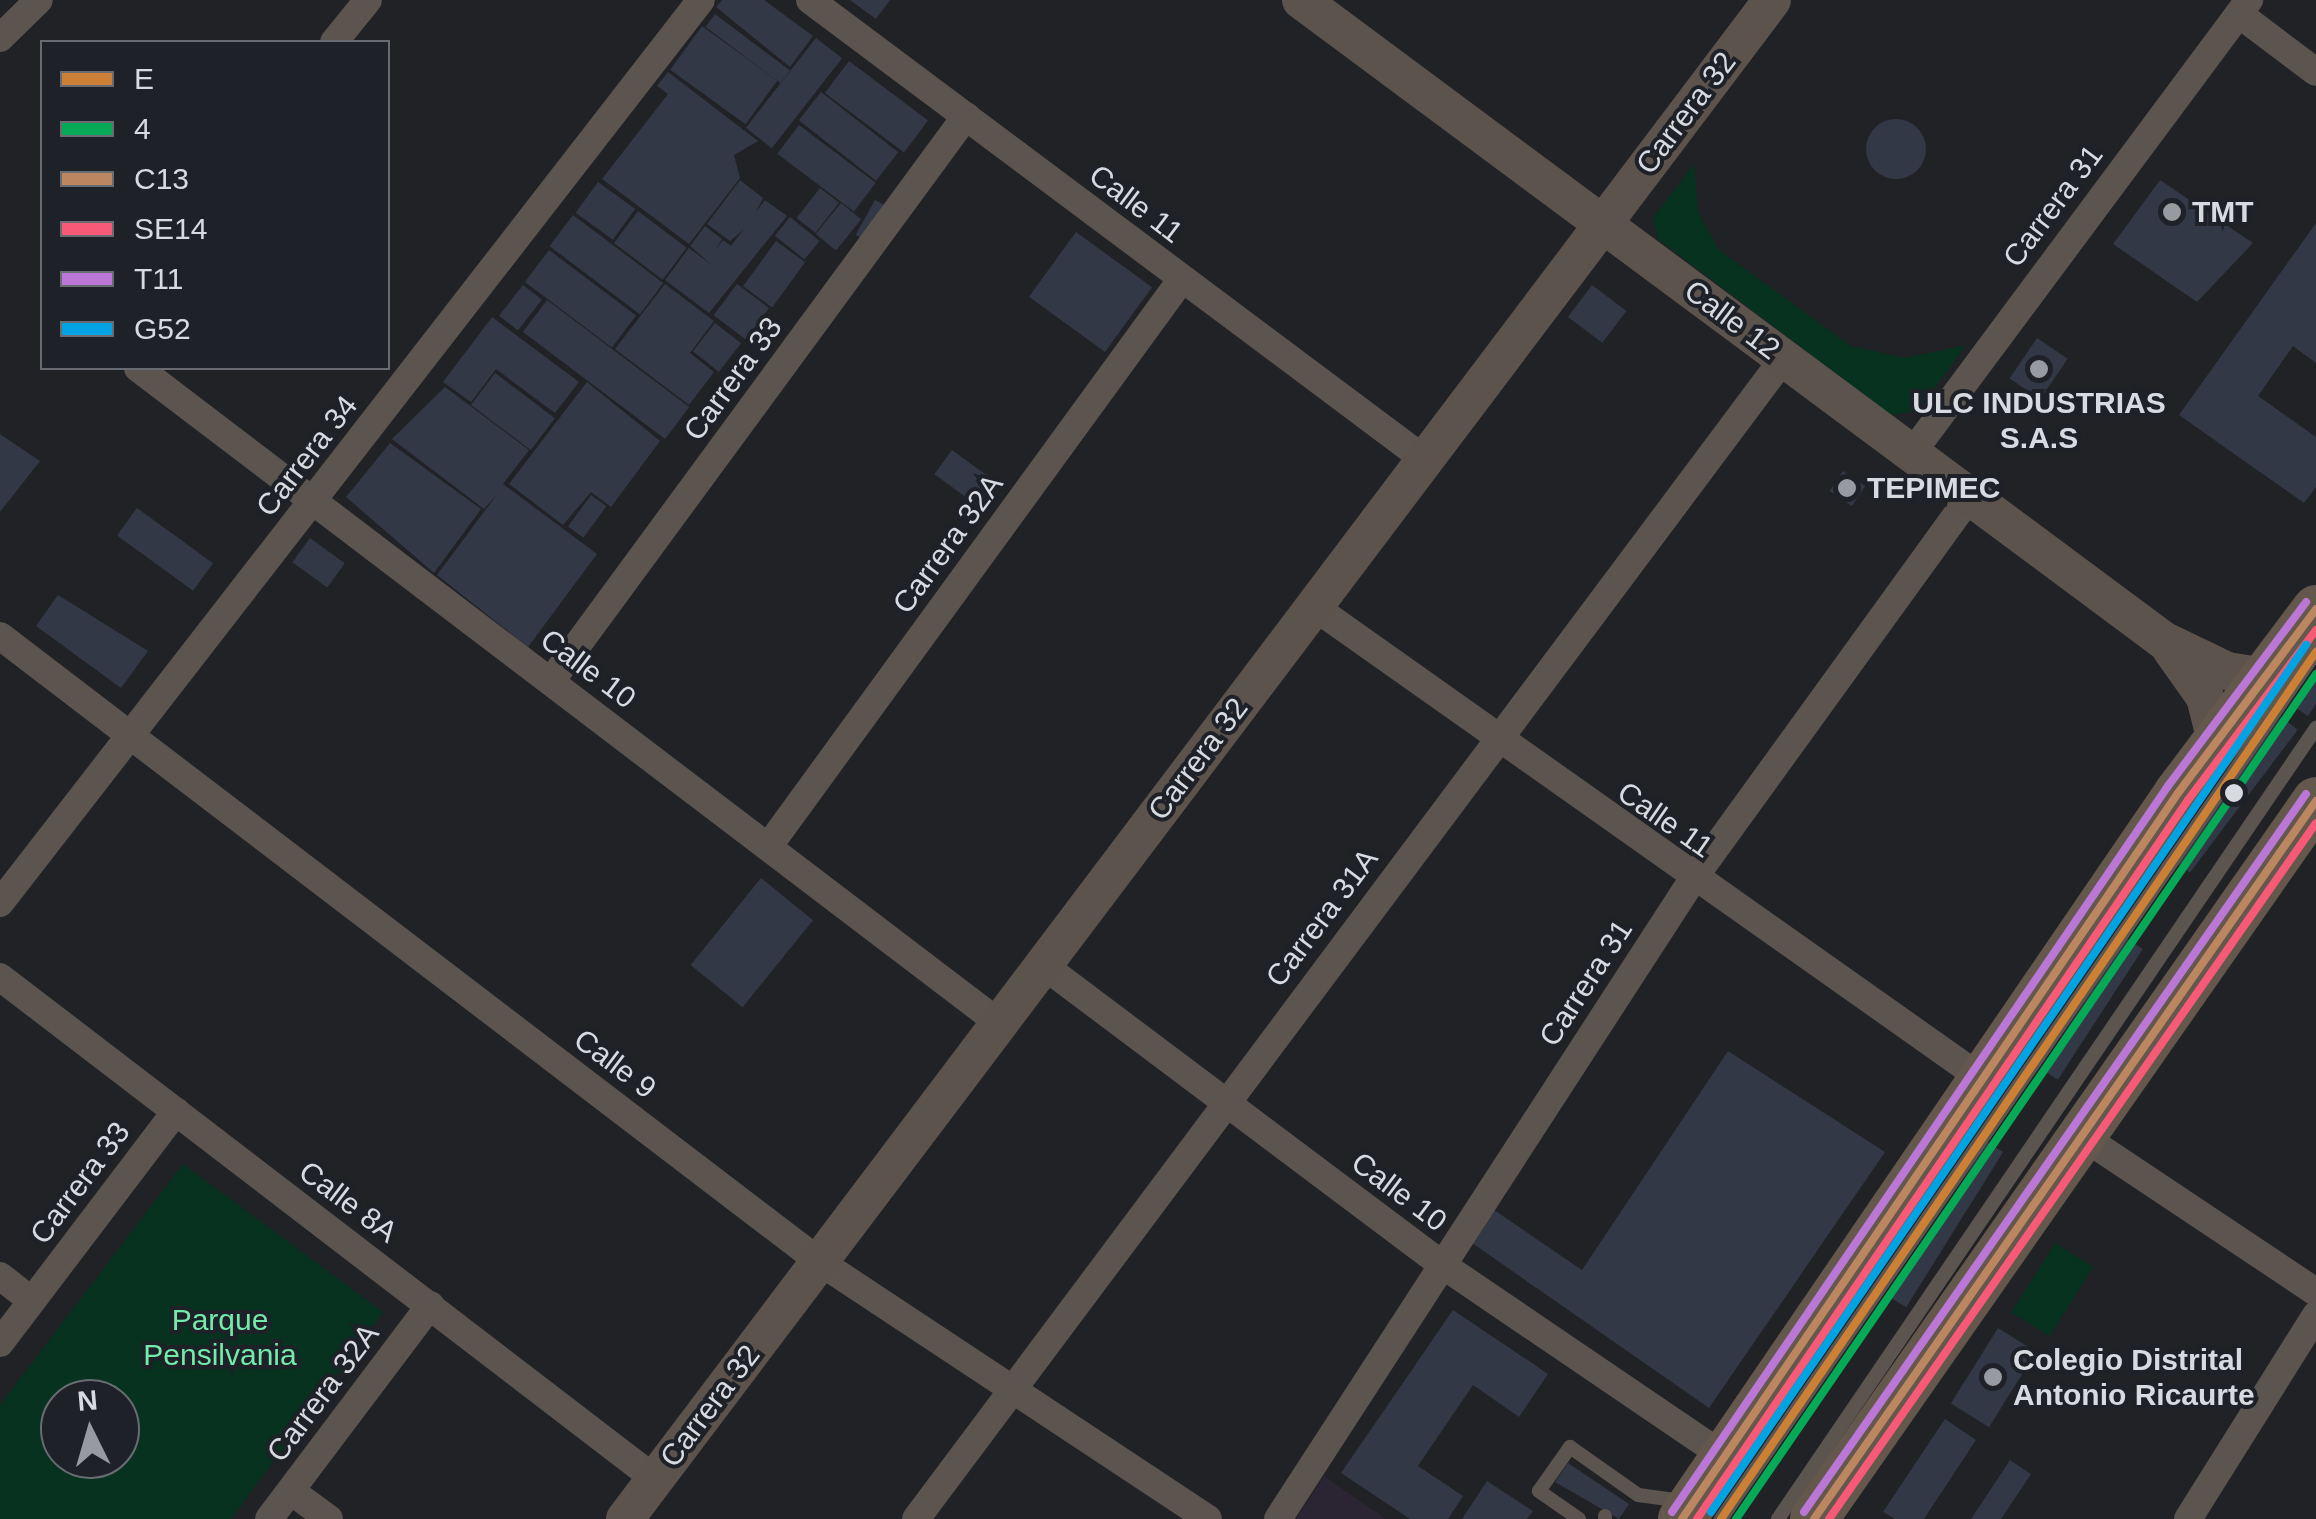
<!DOCTYPE html>
<style>
body{margin:0}
#map{position:relative;width:2316px;height:1519px;overflow:hidden;background:#202226;font-family:Helvetica,sans-serif}
div>[style]{position:absolute}
.commercial>*{inset:0;background:#2b2432}
.green>*{inset:0;background:#06321f;transform-origin:0 0}
.building>*{inset:0;background:#323845;transform-origin:0 0}
.round{border-radius:50%}
.lane>*{height:14px;margin:-7px;padding:0 7px;transform-origin:7px;border-radius:7px;background:#5b544f}
.street>*{height:28px;margin:-14px;padding:0 14px;transform-origin:14px;border-radius:14px;background:#5b544f}
.secondary>*{height:38px;margin:-19px;padding:0 19px;transform-origin:19px;border-radius:19px;background:#5c534d}
.highway>*{height:48px;margin:-24px;padding:0 24px;transform-origin:24px;border-radius:24px;background:#64584d}
.bus-1>*{height:8px;margin:-4px;padding:0 4px;transform-origin:4px;border-radius:4px;background:#cc8036}
.bus-2>*{height:8px;margin:-4px;padding:0 4px;transform-origin:4px;border-radius:4px;background:#06aa56}
.bus-3>*{height:8px;margin:-4px;padding:0 4px;transform-origin:4px;border-radius:4px;background:#bb8660}
.bus-4>*{height:8px;margin:-4px;padding:0 4px;transform-origin:4px;border-radius:4px;background:#f75a77}
.bus-5>*{height:8px;margin:-4px;padding:0 4px;transform-origin:4px;border-radius:4px;background:#ba77d6}
.bus-6>*{height:8px;margin:-4px;padding:0 4px;transform-origin:4px;border-radius:4px;background:#01a3e3}
.dots>*{width:28px;height:28px;translate:-50% -50%;box-sizing:border-box;border:5px solid #1e2128;border-radius:50%}
span{translate:-50% -50%;white-space:nowrap;text-align:center;line-height:1.15;-webkit-text-stroke:8px #1e2128;paint-order:stroke}
.street-label{font-size:30px;color:#d7dade}
.poi-label{font-size:30px;color:#d7dade;font-weight:700}
.left{translate:0 -50%;text-align:left}
.park-label{font-size:30px;color:#72ebab}
.legend{position:absolute;left:40px;top:40px;width:350px;height:330px;box-sizing:border-box;background:#1e2128;border:2px solid #686b71;margin:0;padding:12px 18px;list-style:none;font-size:30px;color:#d7dade}
.legend li{display:flex;align-items:center;gap:20px;height:50px}
.legend b{width:50px;border:2px solid #686b71}
.north{position:absolute;left:40px;top:1379px;width:100px;height:100px;box-sizing:border-box;background:#1e2128;border:2px solid #686b71;border-radius:50%;rotate:355deg;font-size:28px;font-weight:700;line-height:40px;text-align:center;color:#d7dade}
.north::after{content:'';display:block;margin:auto;width:35px;height:45px;background:#979a9e;clip-path:polygon(50% 0,100% 100%,50% 72%,0 100%)}
</style>
<div id="map">
<div class="commercial">
<div style="clip-path:polygon(1324px 1476px,1386px 1519px,1296px 1519px)"></div>
</div>
<div class="green">
<div style="clip-path:polygon(1694px 164px,1698px 212px,1719px 250px,1851px 346px,1905px 358px,1966px 345px,1917px 411px,1891px 415px,1658px 239px,1653px 218px)"></div>
<div style="clip-path:polygon(evenodd,183px 1164px,383px 1312px,231px 1519px,0 1519px,0 1405px,183px 1164px,60px 1399px,120px 1399px,120px 1459px,60px 1459px,60px 1399px)"></div>
<div style="left:2055px;top:1243px;width:45px;height:82px;rotate:32deg"></div>
</div>
<div class="building">
<div style="clip-path:polygon(722px 0,764px 0,813px 36px,790px 67px,716px 7px)"></div>
<div style="clip-path:polygon(850px 0,890px 0,876px 19px)"></div>
<div style="left:715px;top:14px;width:94px;height:16px;rotate:37deg"></div>
<div style="left:702px;top:26px;width:93px;height:54px;rotate:36deg"></div>
<div style="left:816px;top:38px;width:33px;height:114px;rotate:38deg"></div>
<div style="left:849px;top:61px;width:99px;height:40px;rotate:37deg"></div>
<div style="clip-path:polygon(668px 72px,758px 141px,734px 155px,740px 178px,689px 244px,602px 179px,668px 94px,657px 86px)"></div>
<div style="left:821px;top:92px;width:98px;height:36px;rotate:38deg"></div>
<div class="round" style="left:1866px;top:119px;width:60px;height:60px"></div>
<div style="left:799px;top:125px;width:96px;height:36px;rotate:37deg"></div>
<div style="clip-path:polygon(740px 180px,763px 198px,756px 212px,765px 200px,787px 216px,709px 313px,665px 280px,689px 248px,713px 266px,690px 246px,705px 226px,722px 239px,716px 249px,723px 240px,731px 246px,743px 230px,730px 241px,707px 224px)"></div>
<div style="clip-path:polygon(2160px 180px,2253px 243px,2197px 302px,2113px 244px)"></div>
<div style="left:598px;top:182px;width:46px;height:38px;rotate:36deg"></div>
<div style="left:820px;top:188px;width:24px;height:38px;rotate:38deg"></div>
<div style="left:875px;top:200px;width:13px;height:40px;rotate:29deg"></div>
<div style="left:841px;top:203px;width:26px;height:40px;rotate:39deg"></div>
<div style="left:638px;top:211px;width:61px;height:40px;rotate:37deg"></div>
<div style="left:573px;top:215px;width:113px;height:39px;rotate:37deg"></div>
<div style="left:790px;top:217px;width:38px;height:24px;rotate:39deg"></div>
<div style="clip-path:polygon(2316px 223px,2316px 363px,2293px 346px,2258px 396px,2316px 437px,2316px 487px,2304px 503px,2179px 415px)"></div>
<div style="left:1076px;top:232px;width:94px;height:80px;rotate:36deg"></div>
<div style="left:776px;top:241px;width:36px;height:56px;rotate:36deg"></div>
<div style="left:549px;top:250px;width:109px;height:40px;rotate:37deg"></div>
<div style="clip-path:polygon(665px 284px,714px 321px,690px 353px,714px 372px,689px 405px,615px 349px)"></div>
<div style="left:737px;top:284px;width:40px;height:39px;rotate:37deg"></div>
<div style="left:523px;top:285px;width:24px;height:39px;rotate:38deg"></div>
<div style="left:1592px;top:285px;width:43px;height:40px;rotate:37deg"></div>
<div style="left:547px;top:300px;width:178px;height:40px;rotate:37deg"></div>
<div style="clip-path:polygon(492px 317px,579px 382px,555px 413px,496px 369px,471px 402px,443px 382px)"></div>
<div style="left:715px;top:323px;width:33px;height:36px;rotate:38deg"></div>
<div style="left:2037px;top:338px;width:37px;height:49px;rotate:34deg"></div>
<div style="left:495px;top:373px;width:75px;height:40px;rotate:37deg"></div>
<div style="clip-path:polygon(587px 382px,660px 441px,611px 507px,591px 492px,563px 525px,509px 484px)"></div>
<div style="clip-path:polygon(445px 387px,529px 450px,503px 484px,597px 554px,528px 647px,437px 575px,498px 493px,484px 509px,392px 439px)"></div>
<div style="clip-path:polygon(0 434px,40px 461px,0 512px)"></div>
<div style="clip-path:polygon(390px 443px,481px 509px,434px 573px,346px 497px)"></div>
<div style="left:952px;top:450px;width:51px;height:30px;rotate:36deg"></div>
<div style="left:1843px;top:471px;width:27px;height:24px;rotate:34deg"></div>
<div style="left:591px;top:495px;width:19px;height:39px;rotate:36deg"></div>
<div style="left:137px;top:508px;width:94px;height:34px;rotate:36deg"></div>
<div style="left:310px;top:538px;width:43px;height:30px;rotate:36deg"></div>
<div style="clip-path:polygon(58px 595px,148px 651px,121px 688px,36px 626px)"></div>
<div style="clip-path:polygon(2316px 671px,2316px 704px,2308px 716px,2290px 704px)"></div>
<div style="left:2281px;top:717px;width:21px;height:179px;rotate:37deg"></div>
<div style="left:761px;top:878px;width:67px;height:112px;rotate:39deg"></div>
<div style="left:2126px;top:938px;width:20px;height:156px;rotate:33deg"></div>
<div style="clip-path:polygon(1728px 1051px,1885px 1152px,1709px 1408px,1472px 1243px,1494px 1210px,1582px 1270px)"></div>
<div style="left:1987px;top:1142px;width:19px;height:183px;rotate:32deg"></div>
<div style="clip-path:polygon(1453px 1310px,1548px 1374px,1519px 1417px,1473px 1385px,1418px 1466px,1463px 1496px,1448px 1519px,1410px 1519px,1341px 1473px)"></div>
<div style="left:1998px;top:1328px;width:45px;height:89px;rotate:32deg"></div>
<div style="clip-path:polygon(1945px 1419px,1976px 1440px,1924px 1519px,1895px 1519px,1883px 1512px)"></div>
<div style="clip-path:polygon(2010px 1460px,2031px 1474px,2001px 1519px,1971px 1519px)"></div>
<div style="clip-path:polygon(1568px 1463px,1629px 1504px,1619px 1519px,1555px 1482px)"></div>
<div style="clip-path:polygon(1487px 1481px,1533px 1511px,1527px 1519px,1462px 1519px)"></div>
</div>
<div class="lane">
<div style="left:1579px;top:1519px;width:49px;rotate:-145deg"></div>
<div style="left:1539px;top:1491px;width:54px;rotate:-54.8deg"></div>
<div style="left:1570px;top:1447px;width:83px;rotate:35.2deg"></div>
<div style="left:1638px;top:1495px;width:45px;rotate:7.6deg"></div>
<div style="left:1605px;top:1519px;width:3px;rotate:-90deg"></div>
<div style="left:1721px;top:1519px;width:1052px;rotate:-55.54deg"></div>
<div style="left:1778px;top:1519px;width:957px;rotate:-55.78deg"></div>
</div>
<div class="street">
<div style="left:810px;top:0;width:767px;rotate:36.78deg"></div>
<div style="left:2239px;top:14px;width:96px;rotate:37deg"></div>
<div style="left:0;top:38px;width:54px;rotate:-44.3deg"></div>
<div style="left:334px;top:42px;width:54px;rotate:-51deg"></div>
<div style="left:138px;top:368px;width:1082px;rotate:37.26deg"></div>
<div style="left:1912px;top:453px;width:565px;rotate:-53.35deg"></div>
<div style="left:1313px;top:606px;width:823px;rotate:35.25deg"></div>
<div style="left:0;top:636px;width:1032px;rotate:37.36deg"></div>
<div style="left:820px;top:1262px;width:465px;rotate:33.5deg"></div>
<div style="left:551px;top:681px;width:701px;rotate:-53.7deg"></div>
<div style="left:768px;top:847px;width:701px;rotate:-53.93deg"></div>
<div style="left:0;top:903px;width:1143px;rotate:-52.18deg"></div>
<div style="left:1043px;top:965px;width:498px;rotate:36.9deg"></div>
<div style="left:1441px;top:1264px;width:345px;rotate:34.2deg"></div>
<div style="left:0;top:977px;width:825px;rotate:37.47deg"></div>
<div style="left:2085px;top:1138px;width:278px;rotate:33.7deg"></div>
<div style="left:0;top:1276px;width:39px;rotate:38deg"></div>
<div style="left:0;top:1343px;width:291px;rotate:-52.8deg"></div>
<div style="left:291px;top:1491px;width:47px;rotate:36.4deg"></div>
<div style="left:269px;top:1519px;width:268px;rotate:-53deg"></div>
<div style="left:916px;top:1519px;width:1450px;rotate:-53.22deg"></div>
<div style="left:1278px;top:1519px;width:763px;rotate:-57.04deg"></div>
<div style="left:1693px;top:879px;width:473px;rotate:-54.1deg"></div>
<div style="left:2188px;top:1519px;width:241px;rotate:-57.9deg"></div>
</div>
<div class="secondary">
<div style="left:1301px;top:0;width:1074px;rotate:36.59deg"></div>
<div style="left:2163px;top:640px;width:71px;rotate:25.8deg"></div>
<div style="left:2227px;top:671px;width:37px;rotate:9deg"></div>
<div style="left:2171px;top:649px;width:59px;rotate:54.7deg"></div>
<div style="left:2205px;top:697px;width:45px;rotate:76deg"></div>
<div style="left:625px;top:1519px;width:1903px;rotate:-52.94deg"></div>
</div>
<div class="highway">
<div style="left:1682px;top:1519px;width:879px;rotate:-55.66deg"></div>
<div style="left:2178px;top:793px;width:230px;rotate:-53.1deg"></div>
<div style="left:1814px;top:1519px;width:876px;rotate:-55.04deg"></div>
</div>
<div class="bus-1">
<div style="left:1721px;top:1519px;width:1052px;rotate:-55.54deg"></div>
</div>
<div class="bus-2">
<div style="left:1736px;top:1519px;width:1025px;rotate:-55.53deg"></div>
</div>
<div class="bus-3">
<div style="left:1682px;top:1519px;width:879px;rotate:-55.66deg"></div>
<div style="left:2178px;top:793px;width:230px;rotate:-53.1deg"></div>
<div style="left:1814px;top:1519px;width:876px;rotate:-55.04deg"></div>
</div>
<div class="bus-4">
<div style="left:1697px;top:1519px;width:871px;rotate:-55.67deg"></div>
<div style="left:2188px;top:800px;width:213px;rotate:-53deg"></div>
<div style="left:1829px;top:1519px;width:849px;rotate:-55.02deg"></div>
</div>
<div class="bus-5">
<div style="left:1672px;top:1512px;width:879px;rotate:-55.66deg"></div>
<div style="left:2168px;top:786px;width:230px;rotate:-53.1deg"></div>
<div style="left:1804px;top:1512px;width:876px;rotate:-55.04deg"></div>
</div>
<div class="bus-6">
<div style="left:1711px;top:1512px;width:1052px;rotate:-55.54deg"></div>
</div>
<div class="dots">
<div style="left:2172px;top:212px;background:#979a9e"></div>
<div style="left:2039px;top:369px;background:#979a9e"></div>
<div style="left:1847px;top:488px;background:#979a9e"></div>
<div style="left:2234px;top:793px;background:#d7dade"></div>
<div style="left:1993px;top:1377px;background:#979a9e"></div>
</div>
<div class="street-label">
<span style="left:1686px;top:113px;rotate:-53deg">Carrera 32</span>
<span style="left:1136px;top:204px;rotate:37deg">Calle 11</span>
<span style="left:2053px;top:206px;rotate:-53deg">Carrera 31</span>
<span style="left:1732px;top:320px;rotate:37deg">Calle 12</span>
<span style="left:733px;top:379px;rotate:-54deg">Carrera 33</span>
<span style="left:307px;top:456px;rotate:-52deg">Carrera 34</span>
<span style="left:948px;top:544px;rotate:-54deg">Carrera 32A</span>
<span style="left:588px;top:669px;rotate:37deg">Calle 10</span>
<span style="left:1198px;top:759px;rotate:-53deg">Carrera 32</span>
<span style="left:1665px;top:820px;rotate:35deg">Calle 11</span>
<span style="left:1322px;top:918px;rotate:-53deg">Carrera 31A</span>
<span style="left:1586px;top:983px;rotate:-57deg">Carrera 31</span>
<span style="left:615px;top:1064px;rotate:37deg">Calle 9</span>
<span style="left:80px;top:1183px;rotate:-53deg">Carrera 33</span>
<span style="left:1399px;top:1192px;rotate:37deg">Calle 10</span>
<span style="left:348px;top:1202px;rotate:37deg">Calle 8A</span>
<span style="left:323px;top:1393px;rotate:-53deg">Carrera 32A</span>
<span style="left:710px;top:1406px;rotate:-53deg">Carrera 32</span>
</div>
<div class="poi-label">
<span class="left" style="left:2192px;top:212px">TMT</span>
<span style="left:2039px;top:420px">ULC INDUSTRIAS<br>S.A.S</span>
<span class="left" style="left:1867px;top:488px">TEPIMEC</span>
<span class="left" style="left:2013px;top:1377px">Colegio Distrital<br>Antonio Ricaurte</span>
</div>
<div class="park-label">
<span style="left:220px;top:1337px">Parque<br>Pensilvania</span>
</div>
<ul class="legend">
<li><b style="height:12px;background:#cc8036"></b>E</li>
<li><b style="height:12px;background:#06aa56"></b>4</li>
<li><b style="height:12px;background:#bb8660"></b>C13</li>
<li><b style="height:12px;background:#f75a77"></b>SE14</li>
<li><b style="height:12px;background:#ba77d6"></b>T11</li>
<li><b style="height:12px;background:#01a3e3"></b>G52</li>
</ul>
<div class="north">N</div>
</div>
